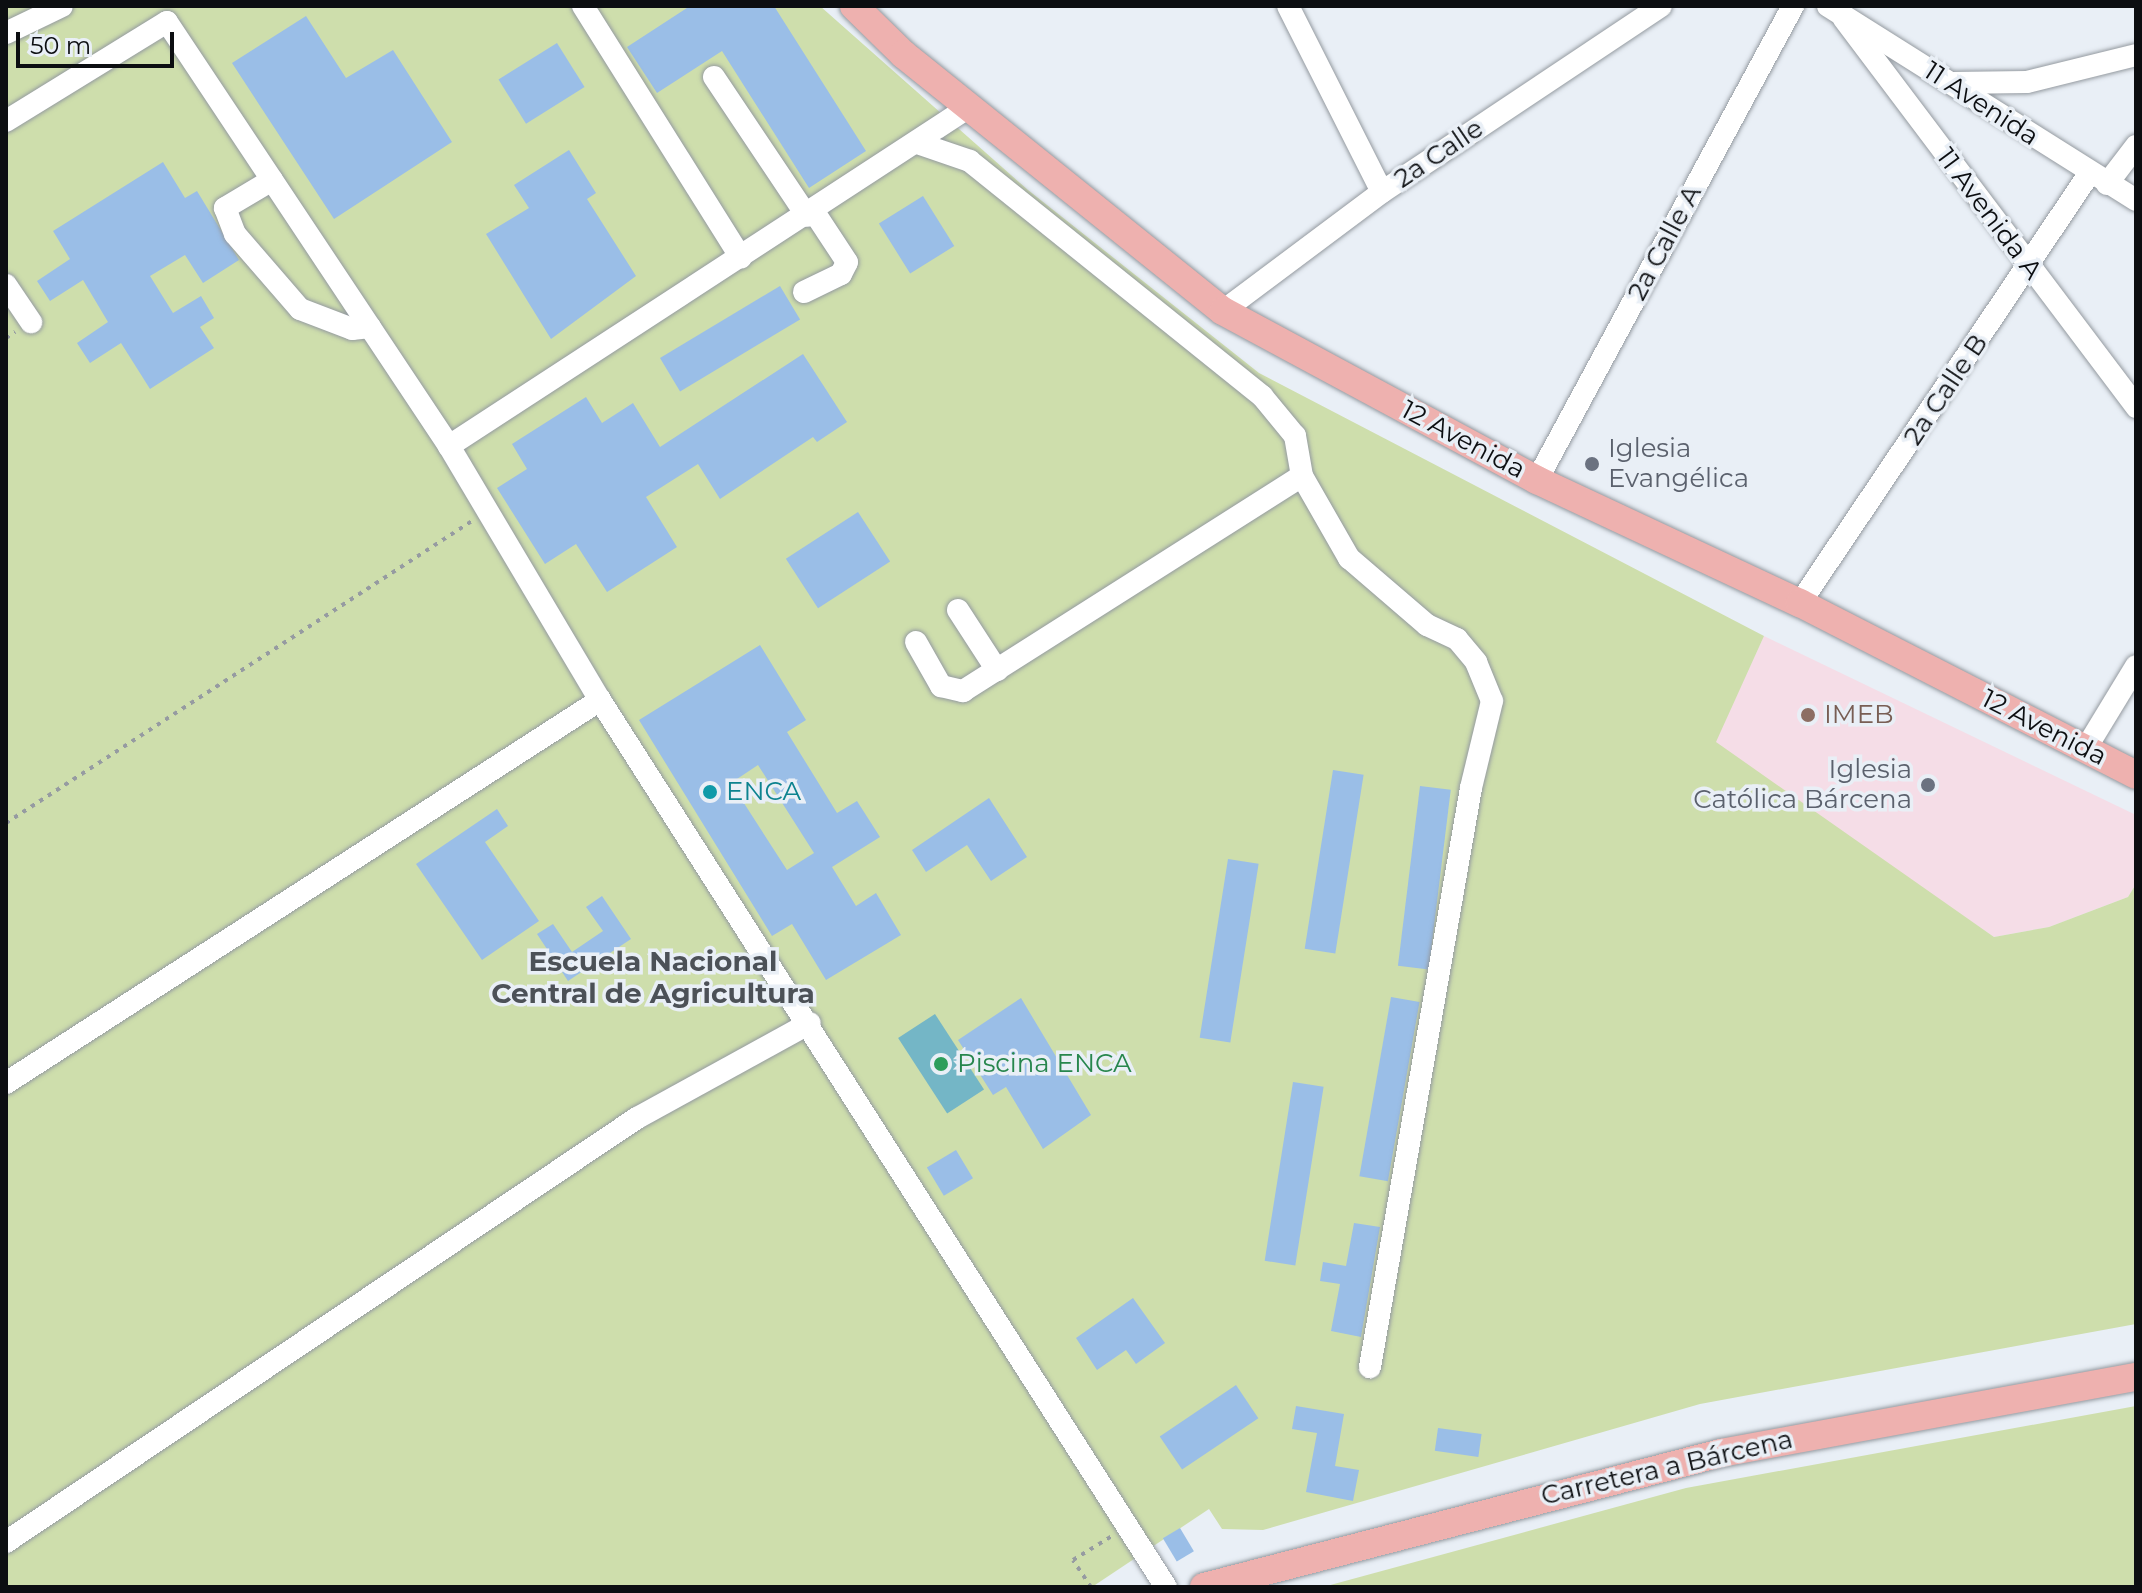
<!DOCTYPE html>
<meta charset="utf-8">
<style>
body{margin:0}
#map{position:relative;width:2142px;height:1593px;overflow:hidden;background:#e9eff6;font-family:Montserrat,sans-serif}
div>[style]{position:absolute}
.commercial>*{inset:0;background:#f5dde7}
.green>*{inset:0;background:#cedeac}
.water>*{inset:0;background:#74b6c6;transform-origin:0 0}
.building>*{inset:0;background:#9abee7;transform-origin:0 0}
.path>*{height:4px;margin-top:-2px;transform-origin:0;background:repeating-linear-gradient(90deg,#969ba1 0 4px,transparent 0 10px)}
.roads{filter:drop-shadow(0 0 2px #949aa0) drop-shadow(0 0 2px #949aa0)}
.minor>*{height:22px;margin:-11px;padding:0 11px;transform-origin:11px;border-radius:11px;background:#fff}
.major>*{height:28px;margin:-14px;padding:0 14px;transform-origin:14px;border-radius:14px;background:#eeb1af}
.dots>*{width:22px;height:22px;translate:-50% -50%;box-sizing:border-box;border:4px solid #e9eff6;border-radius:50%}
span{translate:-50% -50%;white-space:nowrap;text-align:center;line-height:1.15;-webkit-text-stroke:7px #e9eff6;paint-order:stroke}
.street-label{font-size:26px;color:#0c0e11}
.worship-label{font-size:26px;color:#5b616d}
.left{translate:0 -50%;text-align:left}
.right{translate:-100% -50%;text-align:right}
.education-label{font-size:26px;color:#785e54}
.culture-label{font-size:26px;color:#0d838f}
.leisure-label{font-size:26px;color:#27864d}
.neighbourhood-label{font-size:28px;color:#4c5157;font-weight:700}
.frame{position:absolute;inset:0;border:8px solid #0c0e11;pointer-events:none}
.scale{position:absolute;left:16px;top:32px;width:158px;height:36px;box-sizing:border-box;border:4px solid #0c0e11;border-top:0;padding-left:10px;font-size:24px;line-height:28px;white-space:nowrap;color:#0c0e11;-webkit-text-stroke:6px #e9eff6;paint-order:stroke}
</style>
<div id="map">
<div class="commercial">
<div style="clip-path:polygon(1764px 636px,2136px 815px,2136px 884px,2128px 897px,2049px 927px,1994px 937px,1759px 776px,1715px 742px)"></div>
</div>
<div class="green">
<div style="clip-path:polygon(6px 6px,820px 6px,1028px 190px,1259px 373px,1764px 636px,1716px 742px,1994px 937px,2049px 927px,2128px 897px,2136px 884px,2136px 1324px,1700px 1404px,1263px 1530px,1222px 1529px,1209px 1509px,1092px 1587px,6px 1587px)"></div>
<div style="clip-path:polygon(2136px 1406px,2136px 1587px,1323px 1587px,1686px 1488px)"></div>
</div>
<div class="water">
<div style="left:935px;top:1014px;width:90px;height:44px;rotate:57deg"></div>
</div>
<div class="building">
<div style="clip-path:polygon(690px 6px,774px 6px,866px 151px,809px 188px,722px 51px,657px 93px,627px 47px)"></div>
<div style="clip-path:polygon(306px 16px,346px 78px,393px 50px,452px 142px,334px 219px,232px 63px)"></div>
<div style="left:557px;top:43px;width:52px;height:69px;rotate:58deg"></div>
<div style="clip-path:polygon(569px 150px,596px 193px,587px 199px,636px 276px,551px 339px,486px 234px,529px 208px,514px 185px)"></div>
<div style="clip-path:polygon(163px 162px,185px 198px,197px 191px,239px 260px,203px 283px,185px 255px,150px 276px,173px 313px,201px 296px,214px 318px,200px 327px,214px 348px,150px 389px,121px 343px,90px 363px,77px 343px,108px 322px,83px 280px,50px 301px,37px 281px,70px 259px,53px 231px)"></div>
<div style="left:923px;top:196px;width:59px;height:52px;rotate:58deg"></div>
<div style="left:780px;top:286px;width:39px;height:140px;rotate:59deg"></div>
<div style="clip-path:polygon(803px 354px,847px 422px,817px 442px,813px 437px,720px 499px,698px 464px,646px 497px,677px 547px,607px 592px,576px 544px,545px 564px,497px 488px,527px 469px,512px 444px,586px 397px,602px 423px,633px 403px,660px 447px)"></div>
<div style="left:858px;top:512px;width:59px;height:86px;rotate:57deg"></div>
<div style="clip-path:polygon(evenodd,760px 645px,806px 720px,787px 732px,837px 813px,857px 801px,880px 837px,832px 867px,856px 906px,876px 893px,901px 935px,826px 980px,792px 924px,772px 936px,639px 720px,760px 645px,758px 765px,814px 853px,787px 870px,731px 783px,758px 765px)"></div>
<div style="left:1333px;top:770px;width:31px;height:181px;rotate:9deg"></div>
<div style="left:1420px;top:786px;width:31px;height:181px;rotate:7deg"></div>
<div style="clip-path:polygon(989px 798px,1027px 857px,991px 881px,967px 845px,926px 872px,912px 850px)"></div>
<div style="clip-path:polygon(497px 809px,508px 826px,485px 842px,539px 921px,482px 960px,416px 864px)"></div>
<div style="left:1228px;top:859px;width:31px;height:181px;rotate:9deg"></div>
<div style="clip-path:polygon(602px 896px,631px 939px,568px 981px,537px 934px,553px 924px,572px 952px,603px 931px,586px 907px)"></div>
<div style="left:1391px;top:997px;width:29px;height:182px;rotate:10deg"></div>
<div style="clip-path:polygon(1021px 998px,1091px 1115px,1043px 1149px,1006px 1087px,993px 1095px,958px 1040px)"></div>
<div style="left:1293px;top:1082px;width:31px;height:181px;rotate:9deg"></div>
<div style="left:956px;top:1150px;width:33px;height:34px;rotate:59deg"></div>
<div style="clip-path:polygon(1354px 1223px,1380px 1227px,1361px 1337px,1331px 1331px,1340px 1284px,1320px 1281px,1323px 1262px,1346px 1266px)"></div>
<div style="clip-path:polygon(1133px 1298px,1165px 1343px,1136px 1364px,1126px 1350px,1097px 1370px,1076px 1338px)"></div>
<div style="left:1236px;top:1385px;width:40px;height:92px;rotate:56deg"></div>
<div style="clip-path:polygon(1296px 1406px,1344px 1414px,1335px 1466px,1359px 1470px,1353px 1501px,1306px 1492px,1317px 1433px,1292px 1429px)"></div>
<div style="left:1438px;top:1428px;width:44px;height:23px;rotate:8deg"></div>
<div style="left:1180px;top:1528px;width:27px;height:20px;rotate:59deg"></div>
</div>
<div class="path">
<div style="left:6px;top:338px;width:11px;rotate:-34deg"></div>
<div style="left:6px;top:823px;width:555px;rotate:-32.95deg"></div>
<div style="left:1091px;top:1587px;width:32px;rotate:-124deg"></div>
<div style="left:1073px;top:1560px;width:46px;rotate:-31.6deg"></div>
</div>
<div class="roads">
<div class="minor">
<div style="left:583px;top:6px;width:297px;rotate:57.9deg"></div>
<div style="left:1288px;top:6px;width:208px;rotate:63.2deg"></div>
<div style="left:1828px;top:6px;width:364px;rotate:32.2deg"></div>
<div style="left:1844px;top:19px;width:486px;rotate:53deg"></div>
<div style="left:6px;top:33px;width:62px;rotate:-25.7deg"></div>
<div style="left:714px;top:77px;width:167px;rotate:56.2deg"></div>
<div style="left:1952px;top:83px;width:75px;rotate:-0.8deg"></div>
<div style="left:2027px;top:82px;width:112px;rotate:-13.9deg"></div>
<div style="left:969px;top:107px;width:621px;rotate:146.9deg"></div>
<div style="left:449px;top:446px;width:295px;rotate:59.3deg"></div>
<div style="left:600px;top:700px;width:1052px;rotate:57.46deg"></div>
<div style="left:6px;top:121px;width:189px;rotate:-31.6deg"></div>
<div style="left:167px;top:22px;width:509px;rotate:56.37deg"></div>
<div style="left:272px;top:180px;width:55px;rotate:149.2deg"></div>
<div style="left:225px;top:208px;width:28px;rotate:69deg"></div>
<div style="left:235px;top:234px;width:99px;rotate:49.1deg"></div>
<div style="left:300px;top:309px;width:56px;rotate:21deg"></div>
<div style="left:352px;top:329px;width:18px;rotate:-6deg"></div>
<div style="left:2107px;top:184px;width:48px;rotate:-52.7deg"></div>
<div style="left:6px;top:285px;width:45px;rotate:56deg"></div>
<div style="left:804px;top:292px;width:41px;rotate:-25.9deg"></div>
<div style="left:841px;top:274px;width:13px;rotate:-63deg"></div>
<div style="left:847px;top:262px;width:60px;rotate:-123.4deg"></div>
<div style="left:1223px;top:311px;width:199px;rotate:-36.8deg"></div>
<div style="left:1382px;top:192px;width:335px;rotate:-33.7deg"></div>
<div style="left:1302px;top:476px;width:95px;rotate:60.2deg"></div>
<div style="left:1349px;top:558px;width:103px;rotate:40.7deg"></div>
<div style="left:1427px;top:625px;width:33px;rotate:25deg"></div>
<div style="left:1457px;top:639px;width:30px;rotate:50deg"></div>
<div style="left:1476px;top:662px;width:42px;rotate:67.7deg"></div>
<div style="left:1492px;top:701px;width:89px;rotate:103.6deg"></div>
<div style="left:1471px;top:788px;width:588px;rotate:99.9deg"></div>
<div style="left:1537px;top:480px;width:539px;rotate:-61.63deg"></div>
<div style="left:1800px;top:603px;width:517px;rotate:-56.03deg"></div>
<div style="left:958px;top:610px;width:72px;rotate:57deg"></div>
<div style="left:916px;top:642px;width:51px;rotate:60.4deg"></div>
<div style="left:941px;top:686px;width:23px;rotate:13deg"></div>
<div style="left:963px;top:691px;width:401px;rotate:-32.4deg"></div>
<div style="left:1302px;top:476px;width:41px;rotate:-99.9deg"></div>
<div style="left:1295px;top:436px;width:52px;rotate:-129.5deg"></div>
<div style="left:1262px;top:396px;width:375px;rotate:-141.2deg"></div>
<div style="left:970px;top:161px;width:53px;rotate:-161.2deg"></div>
<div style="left:2085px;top:750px;width:98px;rotate:-58.7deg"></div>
<div style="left:6px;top:1083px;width:707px;rotate:-32.81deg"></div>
<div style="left:6px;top:1542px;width:760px;rotate:-33.9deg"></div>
<div style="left:637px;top:1118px;width:197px;rotate:-28.8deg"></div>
</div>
<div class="major">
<div style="left:854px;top:6px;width:69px;rotate:44.4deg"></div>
<div style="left:903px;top:54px;width:410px;rotate:38.8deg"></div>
<div style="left:1223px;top:311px;width:357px;rotate:28.3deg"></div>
<div style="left:1537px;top:480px;width:290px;rotate:25.1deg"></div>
<div style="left:1800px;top:603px;width:377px;rotate:27.1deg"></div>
<div style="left:1204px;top:1587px;width:534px;rotate:-14.53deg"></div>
<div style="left:1721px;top:1453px;width:422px;rotate:-10.4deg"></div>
</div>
</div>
<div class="dots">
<div style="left:1592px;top:464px;background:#6b7280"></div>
<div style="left:1808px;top:715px;background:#8d6e63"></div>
<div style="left:1928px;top:785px;background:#6b7280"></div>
<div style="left:710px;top:792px;background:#0f9aa8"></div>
<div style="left:941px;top:1064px;background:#2e9e5b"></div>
</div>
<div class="street-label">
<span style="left:1981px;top:104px;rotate:33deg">11 Avenida</span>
<span style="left:1439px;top:154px;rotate:-34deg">2a Calle</span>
<span style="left:1989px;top:214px;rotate:53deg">11 Avenida A</span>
<span style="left:1665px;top:243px;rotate:-62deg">2a Calle A</span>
<span style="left:1946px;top:390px;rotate:-56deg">2a Calle B</span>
<span style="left:1463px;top:440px;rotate:28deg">12 Avenida</span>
<span style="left:2044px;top:728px;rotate:27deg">12 Avenida</span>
<span style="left:1667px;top:1468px;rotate:-13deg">Carretera a Bárcena</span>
</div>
<div class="worship-label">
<span class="left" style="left:1608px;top:464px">Iglesia<br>Evangélica</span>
<span class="right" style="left:1912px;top:785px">Iglesia<br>Católica Bárcena</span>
</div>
<div class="education-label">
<span class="left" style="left:1824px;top:715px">IMEB</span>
</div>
<div class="culture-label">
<span class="left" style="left:726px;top:792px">ENCA</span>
</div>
<div class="leisure-label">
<span class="left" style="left:957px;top:1064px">Piscina ENCA</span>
</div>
<div class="neighbourhood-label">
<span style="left:653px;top:977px">Escuela Nacional<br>Central de Agricultura</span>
</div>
<div class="frame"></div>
<div class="scale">50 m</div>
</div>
